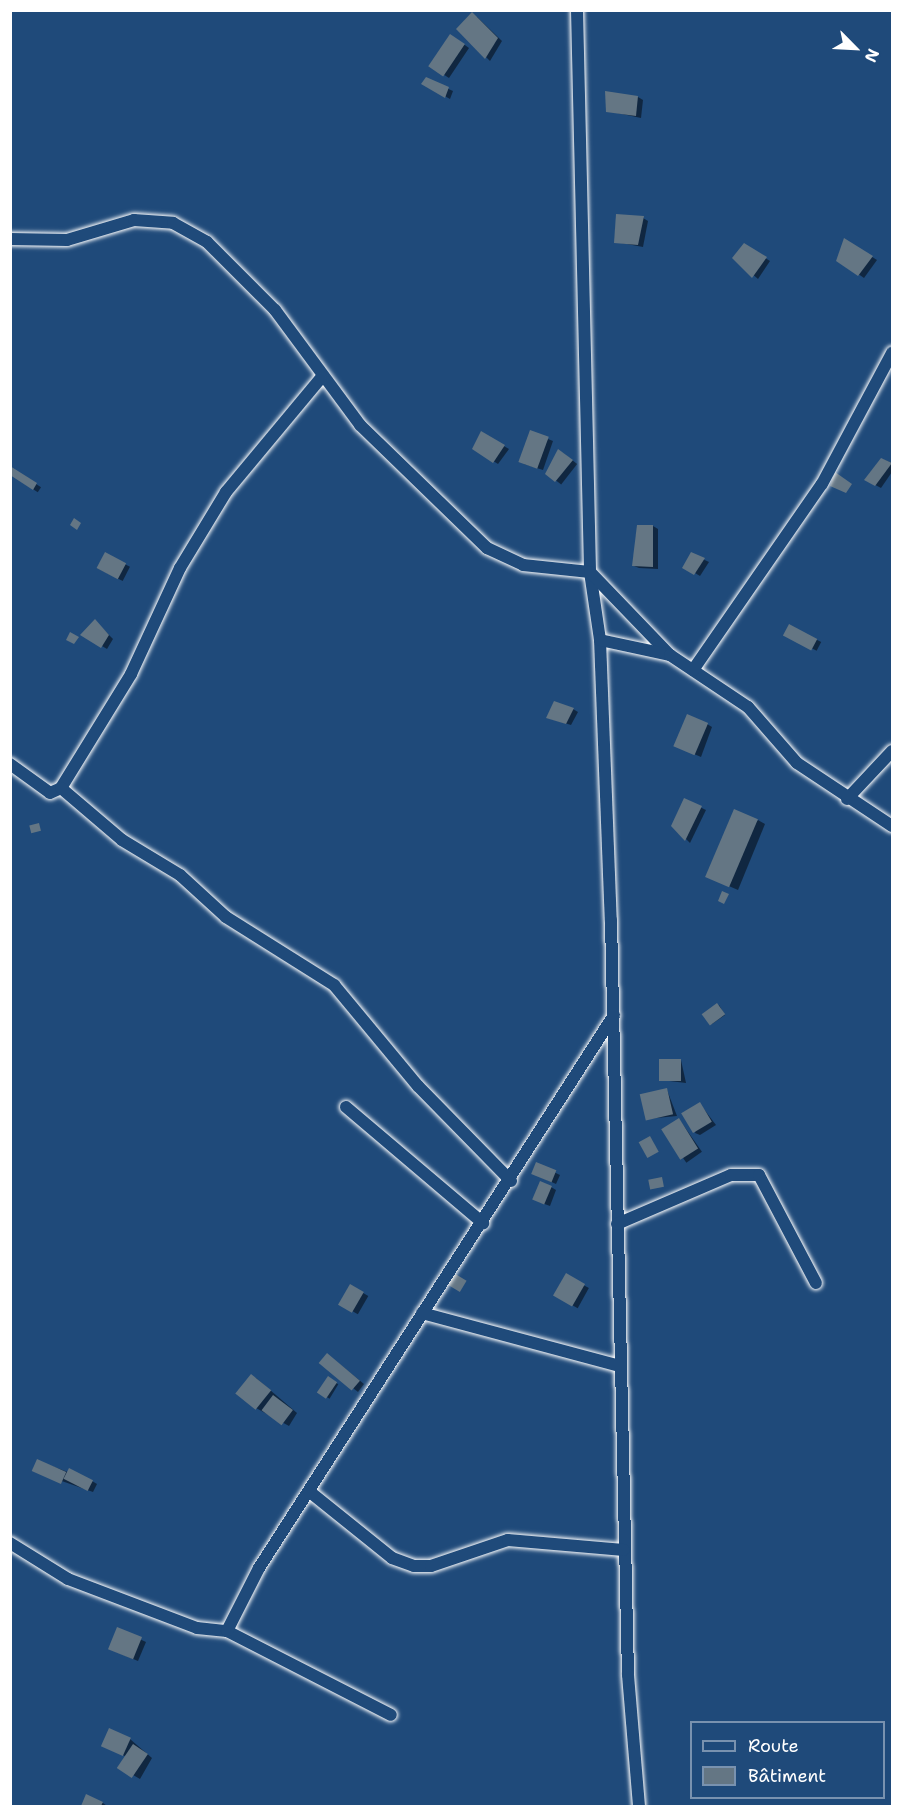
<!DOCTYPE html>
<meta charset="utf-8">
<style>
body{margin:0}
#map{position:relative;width:903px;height:1817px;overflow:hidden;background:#1f4a7a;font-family:"Shantell Sans",sans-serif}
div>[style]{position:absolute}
.shadow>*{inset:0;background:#0007;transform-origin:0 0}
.building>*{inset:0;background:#647684;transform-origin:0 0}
.roads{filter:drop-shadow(0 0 2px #fff) drop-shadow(0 0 2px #fff)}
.minor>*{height:12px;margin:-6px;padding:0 6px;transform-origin:6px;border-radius:6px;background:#1f4a7a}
span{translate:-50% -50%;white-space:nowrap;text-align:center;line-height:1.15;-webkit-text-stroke:4.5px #1f4a7a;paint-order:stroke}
.frame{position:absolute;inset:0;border:12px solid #fff;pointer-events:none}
.legend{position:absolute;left:690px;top:1721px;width:195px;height:78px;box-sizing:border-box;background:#1f4a7a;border:2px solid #7992af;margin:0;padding:8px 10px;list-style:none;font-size:18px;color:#fff}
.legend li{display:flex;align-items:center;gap:12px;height:30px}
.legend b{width:30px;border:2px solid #7992af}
.north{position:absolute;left:825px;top:18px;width:60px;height:60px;-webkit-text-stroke:4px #1f4a7a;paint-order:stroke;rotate:114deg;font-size:16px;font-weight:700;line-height:24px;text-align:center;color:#fff}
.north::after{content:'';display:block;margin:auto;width:21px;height:27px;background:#fff;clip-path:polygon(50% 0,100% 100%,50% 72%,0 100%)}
</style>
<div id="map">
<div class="shadow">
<div style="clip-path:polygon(477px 17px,502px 41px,490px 61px,458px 29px)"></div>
<div style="clip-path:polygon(455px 38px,469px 48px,449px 78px,432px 67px)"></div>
<div style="clip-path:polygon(426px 79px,453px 91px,450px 99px,423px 84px)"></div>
<div style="clip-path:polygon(638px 97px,643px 100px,641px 118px,608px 111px)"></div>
<div style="clip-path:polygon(643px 218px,648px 221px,643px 247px,616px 242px)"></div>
<div style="clip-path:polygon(845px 240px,877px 260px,864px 278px,838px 260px)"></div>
<div style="clip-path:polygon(745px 245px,770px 261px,758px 279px,734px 258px)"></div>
<div style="clip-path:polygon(481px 433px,509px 449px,498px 464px,474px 449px)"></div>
<div style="clip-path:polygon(548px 439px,553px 441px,543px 470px,524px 464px)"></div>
<div style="left:563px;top:453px;width:18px;height:26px;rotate:38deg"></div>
<div style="clip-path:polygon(882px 459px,892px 463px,892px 472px,881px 488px,866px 480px)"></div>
<div style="left:10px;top:467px;width:37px;height:6px;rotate:33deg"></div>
<div style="clip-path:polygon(653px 526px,658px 529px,658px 569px,639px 568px,634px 566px)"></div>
<div style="left:105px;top:554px;width:28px;height:16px;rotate:27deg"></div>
<div style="clip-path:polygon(692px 554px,709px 562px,700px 576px,685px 567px)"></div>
<div style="clip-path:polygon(95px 621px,113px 639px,107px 649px,82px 634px)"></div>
<div style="left:790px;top:626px;width:35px;height:10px;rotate:27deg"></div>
<div style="clip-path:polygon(573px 709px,578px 712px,571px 725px,548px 718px)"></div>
<div style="clip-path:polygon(707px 724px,712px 727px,701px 757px,680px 748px)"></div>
<div style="clip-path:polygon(685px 800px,706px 810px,690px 843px,673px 826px)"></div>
<div style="clip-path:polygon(758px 820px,765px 824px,738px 890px,708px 877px)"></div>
<div style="clip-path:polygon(719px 1005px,725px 1015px,712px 1024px,710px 1023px)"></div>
<div style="clip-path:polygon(681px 1060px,686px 1083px,661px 1080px)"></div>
<div style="clip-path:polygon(667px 1090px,677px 1116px,646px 1119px)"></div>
<div style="clip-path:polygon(700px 1104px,716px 1125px,700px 1135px,695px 1133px)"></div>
<div style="left:679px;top:1119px;width:40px;height:19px;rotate:55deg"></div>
<div style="clip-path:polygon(537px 1164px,560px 1175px,556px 1184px,538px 1176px)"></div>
<div style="clip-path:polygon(551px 1187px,556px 1190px,550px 1206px,539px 1202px)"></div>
<div style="left:567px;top:1276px;width:25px;height:23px;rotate:29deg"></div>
<div style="left:351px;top:1286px;width:20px;height:21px;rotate:30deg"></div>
<div style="clip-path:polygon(332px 1358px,364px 1384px,358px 1392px,321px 1363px)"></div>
<div style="clip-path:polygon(256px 1378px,297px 1413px,289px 1426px,256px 1408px)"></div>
<div style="left:328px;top:1378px;width:12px;height:17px;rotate:31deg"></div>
<div style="clip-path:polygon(38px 1461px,92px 1481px,97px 1484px,93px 1492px,39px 1473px)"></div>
<div style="clip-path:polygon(118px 1629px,146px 1642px,138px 1661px,114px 1651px)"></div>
<div style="clip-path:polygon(130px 1739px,152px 1758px,140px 1779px,121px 1768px,127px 1757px,108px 1748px)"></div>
<div style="clip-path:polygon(87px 1796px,103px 1803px,107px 1806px,82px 1806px)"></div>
</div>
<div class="building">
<div style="clip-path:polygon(472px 12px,498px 38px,485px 59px,456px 29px)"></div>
<div style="left:450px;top:34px;width:18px;height:39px;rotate:34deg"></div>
<div style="clip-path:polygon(426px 77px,449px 87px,445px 98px,421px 84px)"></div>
<div style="clip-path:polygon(605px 91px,638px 96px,636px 116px,606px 112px)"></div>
<div style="clip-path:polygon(616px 214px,644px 216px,638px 245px,614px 243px)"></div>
<div style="clip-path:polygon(844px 238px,873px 256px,858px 276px,836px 261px)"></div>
<div style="clip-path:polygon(744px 243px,767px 257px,752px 278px,732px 258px)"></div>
<div style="left:530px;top:430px;width:20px;height:34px;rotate:20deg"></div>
<div style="clip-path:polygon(481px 431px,505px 445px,493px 463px,472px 449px)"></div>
<div style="clip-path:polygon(558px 449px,573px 460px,555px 482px,545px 474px)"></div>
<div style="clip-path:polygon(881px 458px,892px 463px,875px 486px,864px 480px)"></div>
<div style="clip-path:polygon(10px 466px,37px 483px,33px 490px,10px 475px)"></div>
<div style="clip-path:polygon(835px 472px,852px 484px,846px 493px,830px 486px)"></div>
<div style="clip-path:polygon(74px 518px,81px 523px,77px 530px,70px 525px)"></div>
<div style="clip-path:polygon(637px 525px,653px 525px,653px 567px,632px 566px)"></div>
<div style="left:105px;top:552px;width:24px;height:18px;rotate:28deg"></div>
<div style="clip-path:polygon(691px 552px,705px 558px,694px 575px,682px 568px)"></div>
<div style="clip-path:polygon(95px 619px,109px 635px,101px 648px,80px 635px)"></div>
<div style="left:789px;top:624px;width:32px;height:13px;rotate:28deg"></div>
<div style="clip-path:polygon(70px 632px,79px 637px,74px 644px,66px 640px)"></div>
<div style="clip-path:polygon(554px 701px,574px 708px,566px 724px,546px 718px)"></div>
<div style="left:687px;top:714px;width:23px;height:35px;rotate:23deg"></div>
<div style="clip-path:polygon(684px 798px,702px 806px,685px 841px,671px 826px)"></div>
<div style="left:734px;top:809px;width:26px;height:74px;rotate:23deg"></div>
<div style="left:39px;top:823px;width:8px;height:10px;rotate:76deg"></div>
<div style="clip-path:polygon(722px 891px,729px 894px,724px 904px,718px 901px)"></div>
<div style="left:717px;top:1003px;width:14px;height:19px;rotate:54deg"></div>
<div style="left:659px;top:1059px;width:22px;height:22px"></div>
<div style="left:667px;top:1088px;width:27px;height:28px;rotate:77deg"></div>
<div style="left:700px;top:1102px;width:23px;height:22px;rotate:59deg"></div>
<div style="left:679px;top:1118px;width:36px;height:21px;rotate:58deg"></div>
<div style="left:650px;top:1136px;width:18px;height:13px;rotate:61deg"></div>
<div style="left:536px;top:1162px;width:22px;height:13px;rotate:22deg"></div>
<div style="left:662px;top:1177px;width:10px;height:14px;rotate:79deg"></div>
<div style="left:540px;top:1181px;width:13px;height:20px;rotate:23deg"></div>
<div style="left:452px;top:1272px;width:17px;height:13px;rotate:31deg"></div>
<div style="left:566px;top:1273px;width:22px;height:26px;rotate:30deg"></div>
<div style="left:350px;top:1284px;width:16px;height:24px;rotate:30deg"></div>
<div style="left:327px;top:1353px;width:43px;height:13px;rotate:40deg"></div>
<div style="left:251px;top:1374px;width:26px;height:25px;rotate:39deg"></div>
<div style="left:328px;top:1376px;width:11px;height:20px;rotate:34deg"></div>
<div style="left:273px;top:1395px;width:25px;height:19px;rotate:37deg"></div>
<div style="left:37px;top:1459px;width:32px;height:13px;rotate:24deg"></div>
<div style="left:69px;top:1468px;width:27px;height:12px;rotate:27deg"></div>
<div style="left:117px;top:1627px;width:27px;height:24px;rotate:22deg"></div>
<div style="left:109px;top:1728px;width:24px;height:20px;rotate:24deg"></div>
<div style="left:133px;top:1744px;width:18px;height:29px;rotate:34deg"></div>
<div style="clip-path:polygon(86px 1794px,103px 1802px,101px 1806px,81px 1806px)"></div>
</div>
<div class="roads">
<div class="minor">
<div style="left:577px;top:10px;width:562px;rotate:88.67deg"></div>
<div style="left:590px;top:572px;width:69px;rotate:81.6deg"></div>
<div style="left:600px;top:640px;width:280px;rotate:87.8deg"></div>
<div style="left:611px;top:920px;width:755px;rotate:88.71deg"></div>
<div style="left:628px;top:1675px;width:131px;rotate:85.2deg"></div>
<div style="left:10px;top:239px;width:57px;rotate:1deg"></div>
<div style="left:67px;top:240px;width:70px;rotate:-16.6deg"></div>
<div style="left:134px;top:220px;width:39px;rotate:4deg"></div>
<div style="left:173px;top:223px;width:39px;rotate:29deg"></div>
<div style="left:207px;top:242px;width:96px;rotate:45deg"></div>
<div style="left:275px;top:310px;width:143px;rotate:53.5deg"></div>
<div style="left:360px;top:425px;width:177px;rotate:44.1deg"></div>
<div style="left:487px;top:548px;width:40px;rotate:25deg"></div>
<div style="left:523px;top:565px;width:67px;rotate:6deg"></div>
<div style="left:590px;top:572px;width:115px;rotate:46.1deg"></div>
<div style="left:600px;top:640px;width:72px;rotate:12.1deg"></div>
<div style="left:670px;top:655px;width:94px;rotate:33.7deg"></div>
<div style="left:748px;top:707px;width:74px;rotate:48.8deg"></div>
<div style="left:797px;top:763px;width:114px;rotate:33.6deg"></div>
<div style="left:693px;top:670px;width:226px;rotate:-55.3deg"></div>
<div style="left:822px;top:484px;width:149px;rotate:-61.9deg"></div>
<div style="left:10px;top:764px;width:49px;rotate:35.9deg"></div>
<div style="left:50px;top:793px;width:12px;rotate:-24deg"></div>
<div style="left:61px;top:788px;width:134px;rotate:-58.4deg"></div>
<div style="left:131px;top:674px;width:117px;rotate:-65.2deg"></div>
<div style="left:180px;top:568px;width:89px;rotate:-58.8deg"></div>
<div style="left:226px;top:492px;width:148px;rotate:-50.2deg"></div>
<div style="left:61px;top:788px;width:80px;rotate:40.4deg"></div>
<div style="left:122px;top:840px;width:68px;rotate:31.1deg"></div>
<div style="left:180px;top:875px;width:62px;rotate:42.4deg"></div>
<div style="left:226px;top:917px;width:128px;rotate:32.2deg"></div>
<div style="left:334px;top:985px;width:131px;rotate:50.3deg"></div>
<div style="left:418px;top:1086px;width:133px;rotate:45.6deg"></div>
<div style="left:847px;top:799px;width:66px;rotate:-46.8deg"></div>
<div style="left:346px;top:1107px;width:180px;rotate:40.3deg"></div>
<div style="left:617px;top:1224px;width:124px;rotate:-23.3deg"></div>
<div style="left:731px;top:1175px;width:28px"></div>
<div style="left:759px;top:1175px;width:122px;rotate:62.2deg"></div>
<div style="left:422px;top:1313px;width:205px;rotate:15deg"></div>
<div style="left:310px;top:1492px;width:105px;rotate:38.8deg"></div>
<div style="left:392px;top:1558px;width:23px;rotate:20deg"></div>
<div style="left:414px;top:1566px;width:17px"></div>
<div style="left:431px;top:1566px;width:81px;rotate:-18.7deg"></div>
<div style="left:508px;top:1540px;width:116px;rotate:4.9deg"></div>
<div style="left:10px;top:1543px;width:68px;rotate:31.8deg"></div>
<div style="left:68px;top:1579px;width:138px;rotate:20.8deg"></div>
<div style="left:197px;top:1628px;width:30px;rotate:6deg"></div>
<div style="left:227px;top:1631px;width:184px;rotate:27.1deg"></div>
<div style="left:227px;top:1631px;width:71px;rotate:-63.1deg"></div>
<div style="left:259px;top:1568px;width:657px;rotate:-57.3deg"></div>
</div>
</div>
<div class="frame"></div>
<ul class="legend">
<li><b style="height:8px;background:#1f4a7a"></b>Route</li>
<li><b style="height:16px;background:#647684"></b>Bâtiment</li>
</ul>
<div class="north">N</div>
</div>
